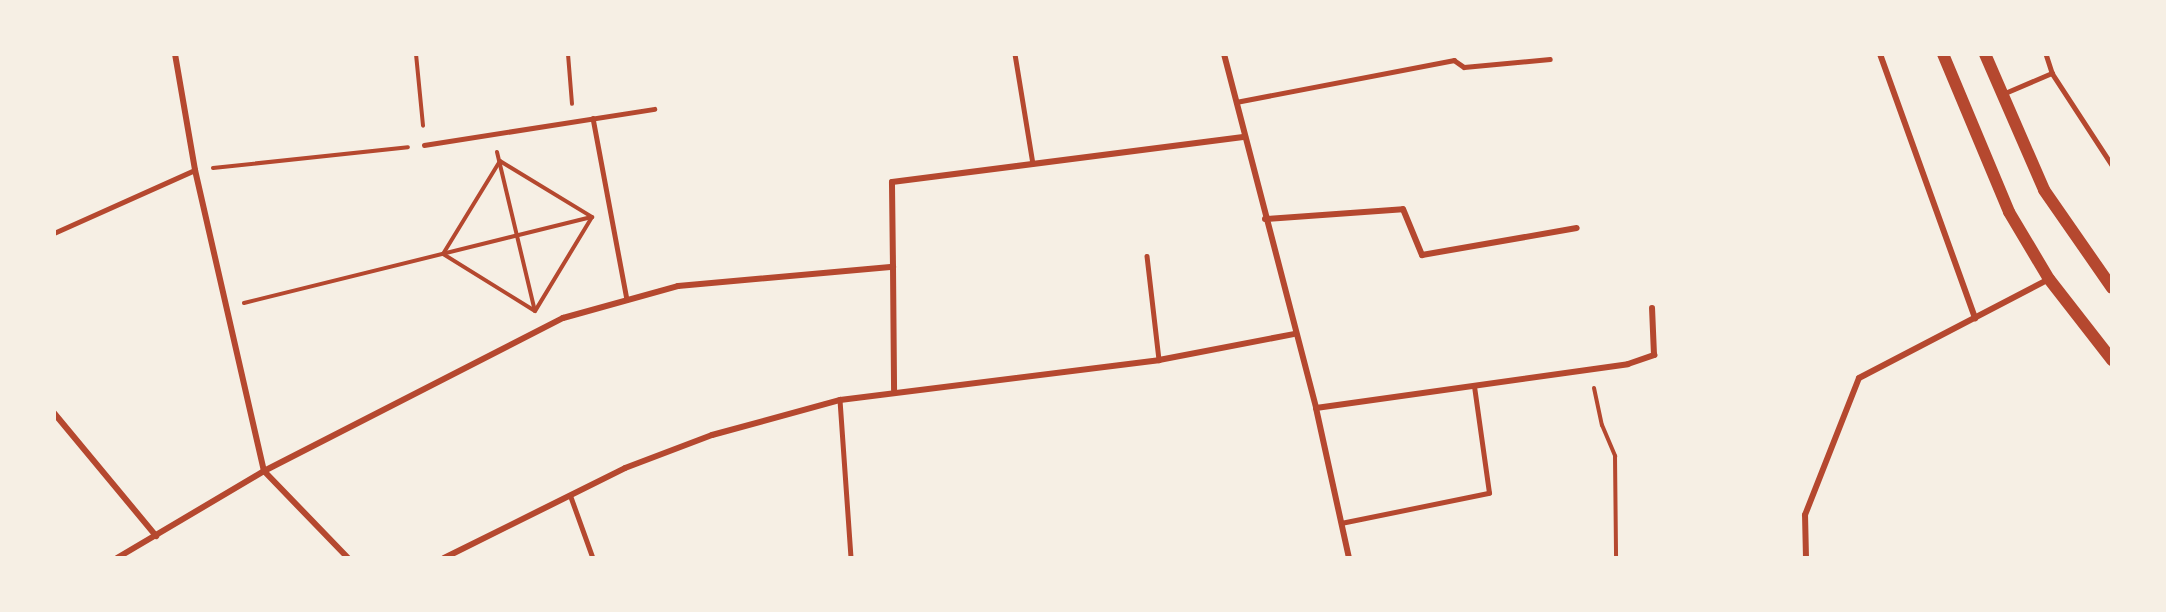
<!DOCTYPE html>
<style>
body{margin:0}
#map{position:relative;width:2166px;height:612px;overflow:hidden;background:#f6efe4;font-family:"Golos Text",sans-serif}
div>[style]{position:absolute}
.path>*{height:4px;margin:-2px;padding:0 2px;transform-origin:2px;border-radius:2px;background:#b5482f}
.service>*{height:4.5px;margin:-2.25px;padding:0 2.25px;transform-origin:2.25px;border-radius:2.25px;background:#b5482f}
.minor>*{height:6px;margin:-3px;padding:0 3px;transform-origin:3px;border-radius:3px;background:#b5482f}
.secondary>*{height:12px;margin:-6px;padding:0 6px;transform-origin:6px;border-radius:6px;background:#b5482f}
span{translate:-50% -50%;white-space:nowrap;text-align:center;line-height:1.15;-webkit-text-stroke:4.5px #f6efe4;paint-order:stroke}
.frame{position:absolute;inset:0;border:56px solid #f6efe4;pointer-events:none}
</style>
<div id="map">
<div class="path">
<div style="left:416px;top:54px;width:72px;rotate:84.4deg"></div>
<div style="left:568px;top:54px;width:50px;rotate:85.4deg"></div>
<div style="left:497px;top:152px;width:163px;rotate:76.6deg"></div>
<div style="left:500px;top:161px;width:108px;rotate:31.3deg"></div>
<div style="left:592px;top:217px;width:110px;rotate:121.2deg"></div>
<div style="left:535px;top:311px;width:108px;rotate:-148.2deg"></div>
<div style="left:443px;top:254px;width:109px;rotate:-58.5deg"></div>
<div style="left:213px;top:168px;width:196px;rotate:-6.1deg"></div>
<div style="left:244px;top:303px;width:358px;rotate:-13.9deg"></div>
<div style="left:1594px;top:388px;width:38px;rotate:78deg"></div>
<div style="left:1602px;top:425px;width:34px;rotate:67deg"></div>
<div style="left:1615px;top:456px;width:102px;rotate:89.4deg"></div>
</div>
<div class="service">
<div style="left:1015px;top:54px;width:111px;rotate:80.7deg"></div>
<div style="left:2046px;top:54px;width:20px;rotate:72deg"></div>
<div style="left:2052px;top:73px;width:110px;rotate:56.9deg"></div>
<div style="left:2005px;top:93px;width:51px;rotate:-23.1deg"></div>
<div style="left:1236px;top:102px;width:222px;rotate:-10.9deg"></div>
<div style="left:1454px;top:60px;width:12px;rotate:35deg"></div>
<div style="left:1464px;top:67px;width:86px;rotate:-5.3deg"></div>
<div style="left:593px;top:118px;width:185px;rotate:79.4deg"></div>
<div style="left:424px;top:145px;width:233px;rotate:-8.9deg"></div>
<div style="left:54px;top:233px;width:154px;rotate:-24.1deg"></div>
<div style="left:1147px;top:256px;width:105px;rotate:83.4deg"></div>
<div style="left:840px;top:400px;width:158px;rotate:86deg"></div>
<div style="left:571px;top:497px;width:65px;rotate:70.2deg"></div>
<div style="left:1341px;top:523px;width:151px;rotate:-11.5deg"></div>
<div style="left:1489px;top:493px;width:108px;rotate:-98deg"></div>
</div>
<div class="minor">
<div style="left:175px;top:54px;width:118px;rotate:80.2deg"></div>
<div style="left:195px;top:170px;width:309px;rotate:77.1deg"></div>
<div style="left:264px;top:471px;width:121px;rotate:46deg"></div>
<div style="left:1224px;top:54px;width:366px;rotate:75.4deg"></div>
<div style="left:1316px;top:408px;width:154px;rotate:77.6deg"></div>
<div style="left:1880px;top:54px;width:281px;rotate:70.2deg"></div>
<div style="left:1265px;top:219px;width:138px;rotate:-4.1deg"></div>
<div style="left:1403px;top:209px;width:50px;rotate:67.6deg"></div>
<div style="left:1422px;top:255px;width:157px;rotate:-9.9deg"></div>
<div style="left:893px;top:267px;width:123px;rotate:89.5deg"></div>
<div style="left:1316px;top:408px;width:315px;rotate:-8deg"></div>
<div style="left:1628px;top:364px;width:28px;rotate:-19deg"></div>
<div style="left:1654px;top:355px;width:47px;rotate:-92.4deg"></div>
<div style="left:54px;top:413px;width:160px;rotate:50.3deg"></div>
<div style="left:117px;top:558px;width:171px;rotate:-30.6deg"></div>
<div style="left:264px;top:471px;width:336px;rotate:-27.1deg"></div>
<div style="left:563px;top:318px;width:119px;rotate:-15.5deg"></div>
<div style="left:678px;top:286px;width:216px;rotate:-5.1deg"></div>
<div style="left:893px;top:267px;width:85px;rotate:-90.7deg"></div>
<div style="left:892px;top:182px;width:356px;rotate:-7.3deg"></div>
<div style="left:444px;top:558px;width:202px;rotate:-26.4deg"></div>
<div style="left:625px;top:468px;width:93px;rotate:-20.8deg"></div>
<div style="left:712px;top:435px;width:133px;rotate:-15.3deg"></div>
<div style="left:840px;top:400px;width:321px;rotate:-7.1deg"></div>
<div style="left:1159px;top:360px;width:137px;rotate:-10.9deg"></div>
<div style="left:1806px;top:558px;width:43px;rotate:-91.3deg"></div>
<div style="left:1805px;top:515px;width:147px;rotate:-68.5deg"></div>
<div style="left:1859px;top:378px;width:214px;rotate:-27.5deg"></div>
</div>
<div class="secondary">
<div style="left:1943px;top:54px;width:171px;rotate:67.3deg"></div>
<div style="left:2009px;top:212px;width:78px;rotate:59.2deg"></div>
<div style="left:2049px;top:279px;width:103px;rotate:52.1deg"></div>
<div style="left:1985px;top:54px;width:148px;rotate:66.5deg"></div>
<div style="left:2044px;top:190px;width:119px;rotate:55.2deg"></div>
</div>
<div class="frame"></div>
</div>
